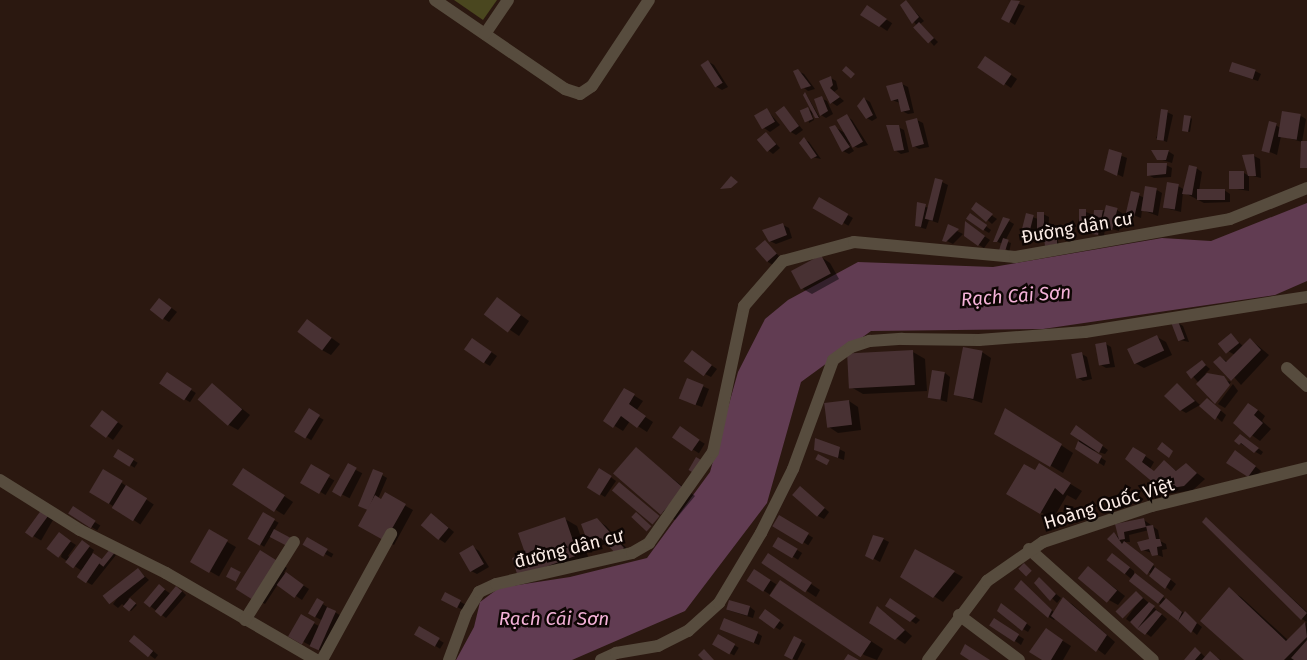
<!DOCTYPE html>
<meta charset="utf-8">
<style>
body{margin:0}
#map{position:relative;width:1307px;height:660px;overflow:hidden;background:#2b1810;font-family:"Fira Sans",sans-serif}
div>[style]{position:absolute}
.green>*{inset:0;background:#4a471f}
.water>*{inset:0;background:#613c52}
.shadow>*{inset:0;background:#0007;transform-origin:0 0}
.building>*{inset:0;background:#483133;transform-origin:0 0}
.minor>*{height:12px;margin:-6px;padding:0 6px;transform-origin:6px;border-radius:6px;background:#574c3e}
span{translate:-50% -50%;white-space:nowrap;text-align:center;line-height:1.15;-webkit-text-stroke:5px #0e0604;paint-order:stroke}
.street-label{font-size:18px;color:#fbece6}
.water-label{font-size:19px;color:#f4b2d8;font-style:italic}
</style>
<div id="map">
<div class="green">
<div style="clip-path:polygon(454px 0,497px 0,483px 20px)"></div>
</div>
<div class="water">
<div style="clip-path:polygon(1307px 203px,1307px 281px,1275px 295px,1043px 329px,871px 331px,801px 382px,767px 503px,685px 611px,572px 660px,456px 660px,474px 627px,480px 602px,499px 588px,570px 577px,647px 558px,710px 472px,738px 372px,765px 319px,788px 300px,858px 262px,993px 267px,1162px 238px,1211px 241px)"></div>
</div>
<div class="shadow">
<div style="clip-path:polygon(1007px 0,1025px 6px,1015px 25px,1004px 18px,1012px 2px)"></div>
<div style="clip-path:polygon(906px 2px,924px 21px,920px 24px,938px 42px,934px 46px,914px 22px)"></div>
<div style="left:867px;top:7px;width:30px;height:9px;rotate:33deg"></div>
<div style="clip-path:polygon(991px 61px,1017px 79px,1011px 88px,980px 67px)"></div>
<div style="clip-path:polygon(709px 62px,714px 65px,728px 87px,722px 90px,717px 87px)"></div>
<div style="clip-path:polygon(798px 71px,804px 74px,815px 89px,808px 91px,803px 87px)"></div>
<div style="clip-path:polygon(1255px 71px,1261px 74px,1258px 81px,1237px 74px)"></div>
<div style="clip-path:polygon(831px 78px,836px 81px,838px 89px,834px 92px,844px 101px,837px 106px,831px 102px,821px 82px)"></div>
<div style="clip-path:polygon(902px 84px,908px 87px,914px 113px,908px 114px,902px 111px,900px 103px,892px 100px)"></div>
<div style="clip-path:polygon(806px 94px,820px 118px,812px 114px,814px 120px,809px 123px,808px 109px,814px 113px)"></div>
<div style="clip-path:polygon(821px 98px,827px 101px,833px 114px,826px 118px,821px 115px)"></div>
<div style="clip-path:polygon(865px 99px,870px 102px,877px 118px,872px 121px,867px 118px)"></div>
<div style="clip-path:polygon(784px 108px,803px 130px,796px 135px,791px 132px)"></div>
<div style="clip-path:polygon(767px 110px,780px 125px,770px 132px,764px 128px)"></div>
<div style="clip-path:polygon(1167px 112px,1173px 115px,1167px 142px,1156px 138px)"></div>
<div style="clip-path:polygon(847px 116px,852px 120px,868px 145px,858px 148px,849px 144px,854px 151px,849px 154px,843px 151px,835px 127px,845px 133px)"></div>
<div style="clip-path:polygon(1301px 116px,1306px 119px,1302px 142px,1281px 136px,1277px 155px,1265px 150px,1271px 123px,1281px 128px)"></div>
<div style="clip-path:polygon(1190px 117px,1192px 119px,1190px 132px,1186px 131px)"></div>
<div style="clip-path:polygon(917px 120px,923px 123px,929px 147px,919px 149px,914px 146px)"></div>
<div style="clip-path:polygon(898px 127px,904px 130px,909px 152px,901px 154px,895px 150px)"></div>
<div style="clip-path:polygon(767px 134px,780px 148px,773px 154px,768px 150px)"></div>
<div style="clip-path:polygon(804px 139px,809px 142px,821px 159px,812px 157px)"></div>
<div style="clip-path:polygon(1110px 151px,1127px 158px,1123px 177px,1106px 169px)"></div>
<div style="clip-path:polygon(1168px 151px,1174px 155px,1172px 163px,1159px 159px)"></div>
<div style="clip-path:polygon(1254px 156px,1260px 159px,1261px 178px,1249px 175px)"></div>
<div style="clip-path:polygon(1166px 165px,1172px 168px,1171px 177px,1154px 178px,1148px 175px)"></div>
<div style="clip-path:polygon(1196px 168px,1202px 172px,1199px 191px,1224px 190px,1230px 194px,1230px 202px,1204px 203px,1183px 192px,1181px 212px,1165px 208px,1178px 186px,1185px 190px)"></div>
<div style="clip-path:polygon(1244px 173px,1249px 176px,1249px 191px,1231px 188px)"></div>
<div style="clip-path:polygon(942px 182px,948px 185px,938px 223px,929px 220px,926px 229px,922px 228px,916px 225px,918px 204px,929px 208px)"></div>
<div style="clip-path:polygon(1157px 190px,1162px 193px,1158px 216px,1142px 210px,1141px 218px,1128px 213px,1133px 193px,1145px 198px)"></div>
<div style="left:820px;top:199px;width:38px;height:9px;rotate:30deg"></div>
<div style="clip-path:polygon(974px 208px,981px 208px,997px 219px,992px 224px)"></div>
<div style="clip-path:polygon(1081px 210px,1091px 214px,1087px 231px,1077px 227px)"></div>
<div style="clip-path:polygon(1117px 210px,1122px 213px,1119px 231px,1105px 227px,1104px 237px,1094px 233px,1102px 211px)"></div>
<div style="clip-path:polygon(1043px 214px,1049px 217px,1048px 239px,1057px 236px,1059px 245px,1036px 236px,1035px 240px,1023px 235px,1027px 215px,1038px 219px)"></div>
<div style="clip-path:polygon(976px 219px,991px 230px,989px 233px,984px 230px)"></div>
<div style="clip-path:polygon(1009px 221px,1014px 224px,1005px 241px,1011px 243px,1009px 253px,1003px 244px,995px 241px)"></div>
<div style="clip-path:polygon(783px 225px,789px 228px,792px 238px,776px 244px,770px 241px)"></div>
<div style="clip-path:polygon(949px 227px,963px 234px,953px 244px,945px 240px)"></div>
<div style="clip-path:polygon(971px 227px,990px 240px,984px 248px,979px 245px)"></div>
<div style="clip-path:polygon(765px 242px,781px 258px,773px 265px,768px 262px)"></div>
<div style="clip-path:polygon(821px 257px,830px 263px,839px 279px,812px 294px,803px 289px)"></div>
<div style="clip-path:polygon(165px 303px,177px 312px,169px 322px,164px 319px)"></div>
<div style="clip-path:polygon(507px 305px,529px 321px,519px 336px,487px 314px)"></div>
<div style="clip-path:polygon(308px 321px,340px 344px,331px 355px,322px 350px)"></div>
<div style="clip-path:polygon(1178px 323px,1183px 326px,1189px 342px,1180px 340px)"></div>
<div style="clip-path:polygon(1231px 335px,1244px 347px,1251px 340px,1269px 355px,1241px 385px,1234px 377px,1232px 380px,1221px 358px,1228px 362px,1235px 355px,1228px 351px)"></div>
<div style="clip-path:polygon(1157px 337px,1166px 342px,1172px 355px,1144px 368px,1135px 363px)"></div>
<div style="clip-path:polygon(478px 343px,497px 356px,490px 366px,485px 363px)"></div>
<div style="clip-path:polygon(1106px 344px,1111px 347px,1115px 367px,1106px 368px,1101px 365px)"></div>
<div style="clip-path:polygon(913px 352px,925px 359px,927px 391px,863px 394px,851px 387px)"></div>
<div style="clip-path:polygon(982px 352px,991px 358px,982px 403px,955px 394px)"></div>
<div style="clip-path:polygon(1082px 354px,1087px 357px,1092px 379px,1083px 381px,1077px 377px)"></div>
<div style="clip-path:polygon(698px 356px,717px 369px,711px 377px,705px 374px)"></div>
<div style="clip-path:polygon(1202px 362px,1210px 369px,1205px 374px,1231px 382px,1215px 401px,1189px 372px)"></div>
<div style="clip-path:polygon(945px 373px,950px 377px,947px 402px,930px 397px)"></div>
<div style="left:167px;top:375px;width:34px;height:11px;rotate:32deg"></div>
<div style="clip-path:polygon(688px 380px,709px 389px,702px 407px,686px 401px)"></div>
<div style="clip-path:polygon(1233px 384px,1238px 391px,1225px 408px,1218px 404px)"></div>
<div style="clip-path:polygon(212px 385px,250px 415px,238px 430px,229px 425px)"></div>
<div style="clip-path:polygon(1177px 385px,1183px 389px,1200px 405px,1186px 413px,1181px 410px)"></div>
<div style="clip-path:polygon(625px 390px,643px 401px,636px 411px,653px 422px,647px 432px,630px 421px,623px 431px,605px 420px)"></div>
<div style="clip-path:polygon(849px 401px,858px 407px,861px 430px,838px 433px,829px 427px)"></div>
<div style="clip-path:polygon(1212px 403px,1226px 415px,1222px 422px,1202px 405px)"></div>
<div style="clip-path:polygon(1258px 410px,1265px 416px,1262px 421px,1271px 429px,1260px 441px,1235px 423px)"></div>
<div style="left:309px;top:411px;width:17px;height:24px;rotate:31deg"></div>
<div style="clip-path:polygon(108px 415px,123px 426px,113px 440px,93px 426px)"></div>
<div style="clip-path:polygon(1018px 417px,1073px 453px,1063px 473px,996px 433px)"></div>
<div style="left:681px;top:429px;width:28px;height:11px;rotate:32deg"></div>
<div style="clip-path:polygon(1082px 431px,1108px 450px,1105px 454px,1088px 449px,1106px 461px,1104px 466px,1077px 448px)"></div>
<div style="clip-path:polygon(1246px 439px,1263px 452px,1261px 455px,1236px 441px)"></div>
<div style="clip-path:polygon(839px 449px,845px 452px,844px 460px,821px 452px)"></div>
<div style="clip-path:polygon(636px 450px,695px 496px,675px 520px,663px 513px)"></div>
<div style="left:119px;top:451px;width:22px;height:6px;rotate:32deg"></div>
<div style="clip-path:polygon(1142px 454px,1154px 462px,1150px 469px,1155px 473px,1164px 462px,1178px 472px,1186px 465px,1205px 479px,1193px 490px,1157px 496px,1150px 492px,1157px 484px,1127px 458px)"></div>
<div style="clip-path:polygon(1241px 455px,1261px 471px,1254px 479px,1229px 462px)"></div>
<div style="clip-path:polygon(1039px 465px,1082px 491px,1076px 500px,1067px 495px,1053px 519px,1008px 494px,1035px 472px)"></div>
<div style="left:348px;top:466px;width:16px;height:28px;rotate:27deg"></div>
<div style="left:312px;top:467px;width:26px;height:17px;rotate:31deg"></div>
<div style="left:104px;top:471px;width:60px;height:24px;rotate:34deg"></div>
<div style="clip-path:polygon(605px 473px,616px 481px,605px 497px,588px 487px)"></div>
<div style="clip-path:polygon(252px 475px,293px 502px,284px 515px,234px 484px)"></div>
<div style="clip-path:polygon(382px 475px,387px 478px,378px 499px,382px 501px,386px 495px,413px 510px,394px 545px,360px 525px,369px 510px,359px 505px)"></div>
<div style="clip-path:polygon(806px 492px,829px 512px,824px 519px,818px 516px)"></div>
<div style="left:74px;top:509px;width:31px;height:6px;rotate:32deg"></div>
<div style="left:42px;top:511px;width:14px;height:26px;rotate:30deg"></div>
<div style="left:264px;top:514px;width:17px;height:28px;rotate:31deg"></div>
<div style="left:780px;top:517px;width:39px;height:9px;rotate:32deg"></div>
<div style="clip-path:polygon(437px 518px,454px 532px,445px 543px,439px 539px)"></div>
<div style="clip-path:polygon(565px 519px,577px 526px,590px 562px,532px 582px,520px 575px,527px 554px)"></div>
<div style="clip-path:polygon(597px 520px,606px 526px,632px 554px,608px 543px,598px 547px,589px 542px)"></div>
<div style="clip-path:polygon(1144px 520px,1158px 530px,1160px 541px,1166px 544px,1167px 549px,1162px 550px,1163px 557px,1143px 550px,1151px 541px,1149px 530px,1129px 535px,1130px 542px,1124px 542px,1176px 584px,1171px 591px,1110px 539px,1114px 534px,1120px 538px,1117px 525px)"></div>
<div style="clip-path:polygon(1207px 520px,1307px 612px,1307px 622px,1302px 619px)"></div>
<div style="left:210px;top:532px;width:30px;height:34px;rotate:30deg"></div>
<div style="clip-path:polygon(65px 538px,76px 545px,68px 556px,71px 558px,88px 546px,94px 550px,92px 554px,104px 562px,110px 552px,116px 555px,92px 585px,78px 577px,82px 571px,61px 557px)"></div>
<div style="left:779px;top:539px;width:27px;height:8px;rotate:31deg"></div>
<div style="clip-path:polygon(883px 539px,889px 542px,880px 562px,867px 555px)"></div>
<div style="left:308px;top:540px;width:29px;height:4px;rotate:29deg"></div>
<div style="clip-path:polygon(473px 547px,479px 551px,489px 567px,477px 574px,471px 571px)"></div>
<div style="clip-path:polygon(260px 552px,287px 568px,284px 573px,309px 589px,302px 600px,278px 584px,265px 604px,239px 588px)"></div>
<div style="clip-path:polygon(916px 552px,963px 577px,943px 602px,902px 576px)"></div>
<div style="clip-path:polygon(1118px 559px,1134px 571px,1134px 575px,1202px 627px,1197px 635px,1109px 560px)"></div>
<div style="clip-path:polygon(777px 561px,820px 590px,816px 597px,765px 564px)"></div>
<div style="clip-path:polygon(1089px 568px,1125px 596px,1118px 605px,1109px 600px)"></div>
<div style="clip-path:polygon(138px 570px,149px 580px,128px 599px,137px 605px,131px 611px,122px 604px,118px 608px,113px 604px)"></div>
<div style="left:755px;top:571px;width:25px;height:12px;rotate:32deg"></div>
<div style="clip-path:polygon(1039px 580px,1061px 598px,1057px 603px,1036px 583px)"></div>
<div style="clip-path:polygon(1022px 583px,1055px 613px,1063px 599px,1072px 604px,1115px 642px,1105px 655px,1056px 618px,1054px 620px,1049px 617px,1017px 589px)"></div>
<div style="clip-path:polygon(159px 586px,171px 594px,182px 591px,186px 595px,166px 618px,150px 606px)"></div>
<div style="clip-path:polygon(793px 590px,883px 649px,877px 660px,864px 655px)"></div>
<div style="clip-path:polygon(1229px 590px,1241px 597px,1289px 641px,1307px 622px,1307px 660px,1247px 660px)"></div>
<div style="clip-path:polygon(446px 594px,466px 605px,463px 610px,443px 600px)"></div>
<div style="clip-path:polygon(1142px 597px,1167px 619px,1151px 637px,1126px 619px)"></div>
<div style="clip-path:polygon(318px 601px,341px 616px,325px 653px,292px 636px,301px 617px,321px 627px,323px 621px,310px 614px)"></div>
<div style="clip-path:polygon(896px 603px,920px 620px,916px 624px,887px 605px)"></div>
<div style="clip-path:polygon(750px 607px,755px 611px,753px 618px,728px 610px)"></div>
<div style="clip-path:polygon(1007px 608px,1031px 627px,1028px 632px,1023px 629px)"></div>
<div style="clip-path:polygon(886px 614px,912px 636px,905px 644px,871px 622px)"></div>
<div style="clip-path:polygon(771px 615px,784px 625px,780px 630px,775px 627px)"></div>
<div style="clip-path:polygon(994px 620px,1024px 639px,1021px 645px,992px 625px)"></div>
<div style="left:420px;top:628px;width:28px;height:7px;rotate:32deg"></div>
<div style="clip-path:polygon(727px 632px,757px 633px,762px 636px,759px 645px)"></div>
<div style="left:719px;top:636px;width:23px;height:9px;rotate:31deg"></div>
<div style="clip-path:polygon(1055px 636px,1071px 646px,1063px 660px,1045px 660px)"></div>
<div style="left:794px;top:638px;width:13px;height:19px;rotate:27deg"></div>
<div style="clip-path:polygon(140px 640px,158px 655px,155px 659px,131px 641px)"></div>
<div style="clip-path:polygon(1201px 653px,1206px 658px,1210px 653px,1221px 660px,1186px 660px)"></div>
</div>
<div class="building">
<div style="clip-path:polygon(906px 0,919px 17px,912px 24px,900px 5px)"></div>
<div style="clip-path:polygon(1011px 0,1020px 1px,1009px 23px,1001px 19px)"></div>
<div style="clip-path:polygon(867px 5px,887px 19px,879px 27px,860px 15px)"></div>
<div style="left:919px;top:22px;width:22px;height:8px;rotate:47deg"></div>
<div style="left:985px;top:56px;width:32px;height:14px;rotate:34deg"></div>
<div style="left:708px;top:60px;width:27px;height:9px;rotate:57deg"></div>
<div style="left:1232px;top:62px;width:25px;height:10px;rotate:18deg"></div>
<div style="left:846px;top:66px;width:12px;height:6px;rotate:42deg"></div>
<div style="clip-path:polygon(798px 69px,811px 86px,801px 89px,793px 71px)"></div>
<div style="clip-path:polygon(831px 76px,833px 85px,830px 88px,840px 97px,830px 104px,819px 81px)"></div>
<div style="clip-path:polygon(902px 82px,910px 110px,901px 112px,898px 99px,891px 101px,886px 86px)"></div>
<div style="clip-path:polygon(805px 92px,819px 118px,815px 118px,803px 95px)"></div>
<div style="clip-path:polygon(822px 96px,828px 111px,820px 116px,814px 99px)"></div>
<div style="clip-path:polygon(864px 97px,873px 115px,866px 119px,857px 106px)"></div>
<div style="left:784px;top:106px;width:25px;height:11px;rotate:53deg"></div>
<div style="left:808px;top:107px;width:13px;height:9px;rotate:67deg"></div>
<div style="left:767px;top:108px;width:16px;height:15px;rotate:60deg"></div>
<div style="left:1161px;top:109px;width:7px;height:31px;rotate:8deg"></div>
<div style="left:1282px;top:111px;width:19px;height:26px;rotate:9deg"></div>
<div style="left:847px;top:114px;width:32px;height:12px;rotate:60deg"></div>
<div style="clip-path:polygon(1184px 115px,1191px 116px,1188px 132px,1182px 131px)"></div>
<div style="left:917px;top:118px;width:27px;height:12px;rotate:75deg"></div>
<div style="left:1269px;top:121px;width:8px;height:31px;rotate:14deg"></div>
<div style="clip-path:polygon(835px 125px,850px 147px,842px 152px,829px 127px)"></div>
<div style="clip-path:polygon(886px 125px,899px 125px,904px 150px,894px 151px)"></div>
<div style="left:766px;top:132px;width:16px;height:12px;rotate:50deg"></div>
<div style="clip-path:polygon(804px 137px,817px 156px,811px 159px,799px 143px)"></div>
<div style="clip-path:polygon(1301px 141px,1307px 141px,1307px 168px,1300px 168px)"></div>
<div style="clip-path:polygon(1109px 149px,1122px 153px,1117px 176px,1104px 170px)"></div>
<div style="clip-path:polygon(1151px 150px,1169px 150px,1166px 160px,1157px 160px)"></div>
<div style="clip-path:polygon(1254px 154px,1256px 176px,1248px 176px,1242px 155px)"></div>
<div style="clip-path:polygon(1147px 163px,1167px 163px,1166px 174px,1147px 176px)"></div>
<div style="clip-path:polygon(1189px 165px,1197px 167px,1192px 195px,1182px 194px)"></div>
<div style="left:1229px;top:171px;width:15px;height:18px"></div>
<div style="clip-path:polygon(731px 176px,738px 182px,731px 188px,720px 189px)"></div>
<div style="left:935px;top:178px;width:8px;height:42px;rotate:14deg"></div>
<div style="left:1167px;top:182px;width:12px;height:26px;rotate:9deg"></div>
<div style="left:1145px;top:186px;width:12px;height:25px;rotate:9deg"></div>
<div style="left:1197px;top:189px;width:28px;height:11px"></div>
<div style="left:1131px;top:191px;width:9px;height:24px;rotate:13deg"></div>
<div style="left:819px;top:197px;width:34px;height:13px;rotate:30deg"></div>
<div style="clip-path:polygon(917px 202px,926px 204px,921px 227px,915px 226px)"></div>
<div style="clip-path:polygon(976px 202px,993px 214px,986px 222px,971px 209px)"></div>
<div style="left:1106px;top:205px;width:12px;height:23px;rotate:14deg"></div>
<div style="left:1079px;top:209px;width:7px;height:19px"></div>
<div style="clip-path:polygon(1094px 210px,1103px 210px,1098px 235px,1092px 234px)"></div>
<div style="left:1037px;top:212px;width:7px;height:26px"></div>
<div style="left:970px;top:213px;width:21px;height:7px;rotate:35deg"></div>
<div style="left:1026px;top:213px;width:8px;height:24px;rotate:14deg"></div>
<div style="clip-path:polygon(1003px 217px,1010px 219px,997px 242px,993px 242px)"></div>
<div style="clip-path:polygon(965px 221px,985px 236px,978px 246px,964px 236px)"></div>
<div style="clip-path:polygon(783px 223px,787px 235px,769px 242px,762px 230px)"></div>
<div style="clip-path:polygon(948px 224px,959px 229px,946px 242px,942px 241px)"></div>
<div style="clip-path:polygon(1057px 234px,1057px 244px,1045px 246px,1044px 238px)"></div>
<div style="left:1003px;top:238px;width:6px;height:14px;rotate:18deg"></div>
<div style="left:765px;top:240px;width:18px;height:13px;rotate:49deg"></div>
<div style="left:821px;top:255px;width:21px;height:34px;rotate:62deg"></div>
<div style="left:497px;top:297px;width:30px;height:22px;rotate:37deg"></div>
<div style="left:159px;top:298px;width:16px;height:15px;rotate:38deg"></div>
<div style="left:307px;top:319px;width:31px;height:16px;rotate:37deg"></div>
<div style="left:1178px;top:321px;width:19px;height:7px;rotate:69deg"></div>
<div style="left:1231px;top:333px;width:13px;height:17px;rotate:51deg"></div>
<div style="left:1157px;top:335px;width:17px;height:33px;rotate:65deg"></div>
<div style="left:472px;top:338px;width:24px;height:14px;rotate:35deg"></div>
<div style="clip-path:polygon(1250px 338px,1261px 350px,1231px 381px,1213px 362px,1220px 356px,1226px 362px)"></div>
<div style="left:1106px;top:342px;width:22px;height:11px;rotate:80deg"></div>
<div style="left:963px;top:347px;width:20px;height:49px;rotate:11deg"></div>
<div style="left:692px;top:350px;width:25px;height:14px;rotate:37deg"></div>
<div style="left:913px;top:350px;width:35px;height:66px;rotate:87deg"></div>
<div style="left:1082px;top:352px;width:25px;height:11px;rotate:78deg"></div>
<div style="clip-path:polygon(1202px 360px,1206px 365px,1191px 379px,1186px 372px)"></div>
<div style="left:932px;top:370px;width:13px;height:28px;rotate:9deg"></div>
<div style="left:167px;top:372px;width:30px;height:14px;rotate:34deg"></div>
<div style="clip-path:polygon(1207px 373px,1224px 376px,1230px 385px,1215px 404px,1196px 384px)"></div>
<div style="left:687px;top:378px;width:18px;height:22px;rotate:22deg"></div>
<div style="left:212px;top:383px;width:40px;height:22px;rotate:41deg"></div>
<div style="clip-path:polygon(1177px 383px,1195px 401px,1180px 411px,1164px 396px)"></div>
<div style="clip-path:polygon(624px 388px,635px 394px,629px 404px,646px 416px,637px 428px,621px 416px,613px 428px,603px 421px)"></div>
<div style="clip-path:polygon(1207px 398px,1221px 410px,1215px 420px,1199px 406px)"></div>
<div style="left:849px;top:400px;width:25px;height:25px;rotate:83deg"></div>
<div style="clip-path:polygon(1248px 403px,1258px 410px,1254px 415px,1263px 423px,1250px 438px,1233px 423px)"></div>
<div style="left:309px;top:408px;width:13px;height:28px;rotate:32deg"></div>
<div style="clip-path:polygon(1005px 408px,1062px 444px,1050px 467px,994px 434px)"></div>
<div style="left:102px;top:410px;width:20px;height:20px;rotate:37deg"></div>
<div style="clip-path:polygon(1076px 425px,1103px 445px,1099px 453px,1070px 434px)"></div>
<div style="left:680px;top:426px;width:24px;height:14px;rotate:35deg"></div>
<div style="clip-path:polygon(1240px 434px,1259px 448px,1254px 453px,1241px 443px,1239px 445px,1234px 441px)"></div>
<div style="clip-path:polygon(815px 438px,840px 447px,838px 458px,814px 450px)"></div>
<div style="clip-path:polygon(1078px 441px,1102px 456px,1098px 464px,1075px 449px)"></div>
<div style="clip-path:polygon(1162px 442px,1173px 451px,1169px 458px,1157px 449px)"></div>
<div style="left:636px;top:447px;width:63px;height:35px;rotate:41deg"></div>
<div style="clip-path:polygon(1133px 447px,1146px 455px,1142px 462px,1154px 471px,1164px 460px,1176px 471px,1186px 463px,1197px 473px,1184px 486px,1147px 492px,1155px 484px,1125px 459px)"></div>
<div style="left:118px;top:449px;width:19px;height:9px;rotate:32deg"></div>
<div style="clip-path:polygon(1235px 450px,1256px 466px,1248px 477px,1226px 463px)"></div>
<div style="left:818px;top:454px;width:13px;height:6px;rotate:27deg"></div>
<div style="left:696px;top:457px;width:8px;height:15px;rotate:30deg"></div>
<div style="left:348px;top:463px;width:10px;height:33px;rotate:29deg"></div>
<div style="clip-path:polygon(1039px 463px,1071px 483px,1063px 495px,1055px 488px,1040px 514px,1006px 494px,1024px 464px,1035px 470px)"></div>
<div style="left:311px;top:464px;width:22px;height:22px;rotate:30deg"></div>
<div style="left:243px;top:468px;width:50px;height:20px;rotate:33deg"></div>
<div style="left:599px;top:468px;width:15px;height:23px;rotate:32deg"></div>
<div style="left:103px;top:469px;width:23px;height:27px;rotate:31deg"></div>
<div style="left:373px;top:469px;width:11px;height:40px;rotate:22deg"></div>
<div style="left:619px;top:482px;width:53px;height:11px;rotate:40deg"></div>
<div style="left:126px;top:485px;width:25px;height:27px;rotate:32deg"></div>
<div style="left:800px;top:486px;width:33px;height:12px;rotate:41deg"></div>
<div style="clip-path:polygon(385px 492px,406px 504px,385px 541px,358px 526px,375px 495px,381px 499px)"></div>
<div style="left:73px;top:506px;width:27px;height:9px;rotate:33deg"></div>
<div style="left:42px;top:509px;width:9px;height:29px;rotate:36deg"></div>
<div style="left:263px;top:512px;width:14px;height:31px;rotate:30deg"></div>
<div style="left:636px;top:512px;width:21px;height:7px;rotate:43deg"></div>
<div style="left:431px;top:513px;width:23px;height:16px;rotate:40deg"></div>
<div style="left:779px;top:515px;width:35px;height:13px;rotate:31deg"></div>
<div style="clip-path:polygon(565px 517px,578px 555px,518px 577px,512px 558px,525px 553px,518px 533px)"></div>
<div style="clip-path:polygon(1206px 517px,1307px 613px,1301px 620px,1202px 522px)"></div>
<div style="clip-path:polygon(597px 518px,624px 548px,617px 555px,601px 538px,588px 543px,581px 524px)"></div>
<div style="clip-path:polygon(1144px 518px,1146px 527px,1124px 532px,1125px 539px,1119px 540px,1115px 524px)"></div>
<div style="clip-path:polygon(1153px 525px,1156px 539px,1160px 539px,1162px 546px,1157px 547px,1158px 555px,1152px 556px,1149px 549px,1141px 551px,1137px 542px,1149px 539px,1146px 526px)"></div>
<div style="left:209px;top:529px;width:22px;height:38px;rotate:30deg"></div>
<div style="left:274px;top:529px;width:19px;height:9px;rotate:28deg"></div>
<div style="left:59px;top:532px;width:15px;height:21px;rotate:37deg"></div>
<div style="clip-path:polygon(1114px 532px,1122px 544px,1124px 541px,1154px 564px,1147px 575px,1107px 539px)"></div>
<div style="clip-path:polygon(873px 535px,884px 538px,873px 560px,865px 556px)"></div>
<div style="left:307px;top:537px;width:24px;height:9px;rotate:30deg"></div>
<div style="left:778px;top:537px;width:23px;height:11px;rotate:31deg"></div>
<div style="left:82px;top:540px;width:10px;height:28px;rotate:37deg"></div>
<div style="left:473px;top:545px;width:22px;height:16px;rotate:60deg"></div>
<div style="left:110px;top:549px;width:6px;height:18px;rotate:39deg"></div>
<div style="clip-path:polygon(915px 549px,955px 571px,933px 598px,900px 577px)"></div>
<div style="left:260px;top:550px;width:22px;height:46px;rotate:32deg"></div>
<div style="left:93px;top:553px;width:11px;height:29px;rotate:34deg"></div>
<div style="left:768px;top:553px;width:53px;height:12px;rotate:34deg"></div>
<div style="left:1112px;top:553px;width:23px;height:9px;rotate:38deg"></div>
<div style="left:1024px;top:563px;width:11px;height:8px;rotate:45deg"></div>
<div style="left:1088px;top:566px;width:38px;height:16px;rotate:40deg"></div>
<div style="left:231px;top:567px;width:11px;height:11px;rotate:27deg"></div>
<div style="clip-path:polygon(1155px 567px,1171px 579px,1165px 589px,1149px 576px)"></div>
<div style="left:138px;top:568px;width:11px;height:45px;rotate:52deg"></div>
<div style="left:754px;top:569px;width:20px;height:14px;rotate:33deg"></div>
<div style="left:286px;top:572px;width:22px;height:16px;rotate:36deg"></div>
<div style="left:1135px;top:573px;width:37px;height:10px;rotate:38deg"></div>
<div style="clip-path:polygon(1039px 577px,1056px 594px,1050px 601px,1034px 583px)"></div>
<div style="left:780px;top:580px;width:110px;height:19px;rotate:34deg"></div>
<div style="clip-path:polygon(1021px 580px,1052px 610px,1048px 618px,1014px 589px)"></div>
<div style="left:159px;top:584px;width:8px;height:24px;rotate:40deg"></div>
<div style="left:176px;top:586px;width:8px;height:33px;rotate:40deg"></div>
<div style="clip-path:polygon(1229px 587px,1286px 641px,1305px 622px,1307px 637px,1284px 660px,1244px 660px,1200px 621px)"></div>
<div style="left:1136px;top:591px;width:10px;height:29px;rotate:45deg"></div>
<div style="left:445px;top:592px;width:18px;height:9px;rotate:27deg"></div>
<div style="clip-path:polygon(1063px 597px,1107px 635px,1096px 652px,1051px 616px)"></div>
<div style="left:130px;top:598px;width:8px;height:11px;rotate:40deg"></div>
<div style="left:317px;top:598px;width:8px;height:18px;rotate:30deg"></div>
<div style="clip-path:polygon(890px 598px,916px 616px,910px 622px,885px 606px)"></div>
<div style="clip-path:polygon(1166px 598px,1182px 612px,1178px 621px,1159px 606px)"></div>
<div style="left:729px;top:600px;width:22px;height:10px;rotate:16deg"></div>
<div style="clip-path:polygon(1149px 602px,1155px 606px,1137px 629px,1156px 610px,1162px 614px,1145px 635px,1137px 629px,1130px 622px)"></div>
<div style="clip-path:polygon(1001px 603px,1027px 623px,1022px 631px,997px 611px)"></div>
<div style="clip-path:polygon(877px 606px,905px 630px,895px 640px,869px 623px)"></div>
<div style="left:327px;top:607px;width:10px;height:43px;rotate:24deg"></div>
<div style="left:765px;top:609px;width:19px;height:11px;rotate:36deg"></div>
<div style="clip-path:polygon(1185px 611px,1197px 623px,1191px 633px,1178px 621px)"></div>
<div style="left:301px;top:614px;width:16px;height:26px;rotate:30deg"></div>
<div style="left:724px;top:618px;width:37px;height:12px;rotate:22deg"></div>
<div style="left:994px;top:618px;width:30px;height:9px;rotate:33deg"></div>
<div style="left:419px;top:626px;width:24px;height:10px;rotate:30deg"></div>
<div style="clip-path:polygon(1046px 628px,1063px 640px,1051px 660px,1042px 660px,1029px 652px)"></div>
<div style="left:718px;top:634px;width:20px;height:12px;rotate:30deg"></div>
<div style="left:134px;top:635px;width:25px;height:8px;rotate:40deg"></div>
<div style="left:794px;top:636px;width:9px;height:22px;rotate:27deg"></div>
<div style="clip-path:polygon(1307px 640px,1307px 660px,1294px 660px,1291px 658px)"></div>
<div style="clip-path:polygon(965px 644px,990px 660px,969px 660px,960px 654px)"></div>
<div style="clip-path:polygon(1195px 647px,1201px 653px,1195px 660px,1184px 660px)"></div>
<div style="clip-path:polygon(704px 649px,714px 660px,703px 660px,698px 655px)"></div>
<div style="clip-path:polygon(1210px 651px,1220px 660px,1202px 660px)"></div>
<div style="clip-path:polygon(848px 654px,859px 660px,844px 660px)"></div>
</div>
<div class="minor">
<div style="left:435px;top:0;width:158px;rotate:34.4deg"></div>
<div style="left:565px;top:89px;width:16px;rotate:18deg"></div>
<div style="left:580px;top:94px;width:14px;rotate:-34deg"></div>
<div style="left:592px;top:86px;width:103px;rotate:-56.5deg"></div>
<div style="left:485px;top:34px;width:41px;rotate:-55.9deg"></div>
<div style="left:1287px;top:368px;width:27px;rotate:42deg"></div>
<div style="left:0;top:480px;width:94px;rotate:32deg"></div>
<div style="left:80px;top:530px;width:96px;rotate:26.6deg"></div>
<div style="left:166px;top:573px;width:173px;rotate:30.1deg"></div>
<div style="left:1029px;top:549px;width:166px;rotate:41.8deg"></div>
<div style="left:959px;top:615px;width:75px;rotate:36.9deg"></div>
<div style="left:245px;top:620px;width:92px;rotate:-57.9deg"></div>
<div style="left:322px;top:660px;width:144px;rotate:-61.3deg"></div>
<div style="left:449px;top:660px;width:49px;rotate:-69.7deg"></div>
<div style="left:466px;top:614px;width:26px;rotate:-59deg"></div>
<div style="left:479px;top:592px;width:19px;rotate:-25deg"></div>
<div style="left:496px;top:584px;width:139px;rotate:-12.8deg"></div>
<div style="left:632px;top:553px;width:20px;rotate:-30deg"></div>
<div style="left:649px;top:543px;width:111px;rotate:-54.9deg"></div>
<div style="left:713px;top:452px;width:149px;rotate:-78deg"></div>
<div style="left:744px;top:306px;width:60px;rotate:-49.1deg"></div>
<div style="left:783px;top:261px;width:73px;rotate:-15deg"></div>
<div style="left:854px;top:242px;width:162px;rotate:5.3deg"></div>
<div style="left:1015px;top:257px;width:218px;rotate:-10deg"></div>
<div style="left:1230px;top:219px;width:83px;rotate:-21.9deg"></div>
<div style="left:601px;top:660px;width:17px;rotate:-25deg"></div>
<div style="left:616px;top:653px;width:43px;rotate:-9.5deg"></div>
<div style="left:658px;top:646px;width:34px;rotate:-27deg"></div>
<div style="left:688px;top:631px;width:42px;rotate:-42.1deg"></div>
<div style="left:719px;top:603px;width:82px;rotate:-59deg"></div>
<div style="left:761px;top:533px;width:72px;rotate:-63.4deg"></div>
<div style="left:793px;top:469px;width:116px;rotate:-69.8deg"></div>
<div style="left:833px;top:360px;width:22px;rotate:-36deg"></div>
<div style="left:851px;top:347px;width:20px;rotate:-18deg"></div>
<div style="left:870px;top:341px;width:32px;rotate:-4deg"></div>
<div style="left:902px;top:339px;width:77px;rotate:0.7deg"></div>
<div style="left:979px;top:340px;width:106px;rotate:-4.3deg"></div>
<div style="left:1085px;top:332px;width:225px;rotate:-9deg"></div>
<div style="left:928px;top:660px;width:99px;rotate:-53.2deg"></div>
<div style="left:987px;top:581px;width:68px;rotate:-34.9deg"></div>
<div style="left:1043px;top:542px;width:115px;rotate:-18.3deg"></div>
<div style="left:1152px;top:506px;width:160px;rotate:-13.8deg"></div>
</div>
<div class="street-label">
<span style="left:1077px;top:228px;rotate:-10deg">Đường dân cư</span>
<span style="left:1109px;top:504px;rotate:-17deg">Hoàng Quốc Việt</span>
<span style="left:569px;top:549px;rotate:-14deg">đường dân cư</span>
</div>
<div class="water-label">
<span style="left:1016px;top:296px;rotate:-4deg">Rạch Cái Sơn</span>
<span style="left:554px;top:619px">Rạch Cái Sơn</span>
</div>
</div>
